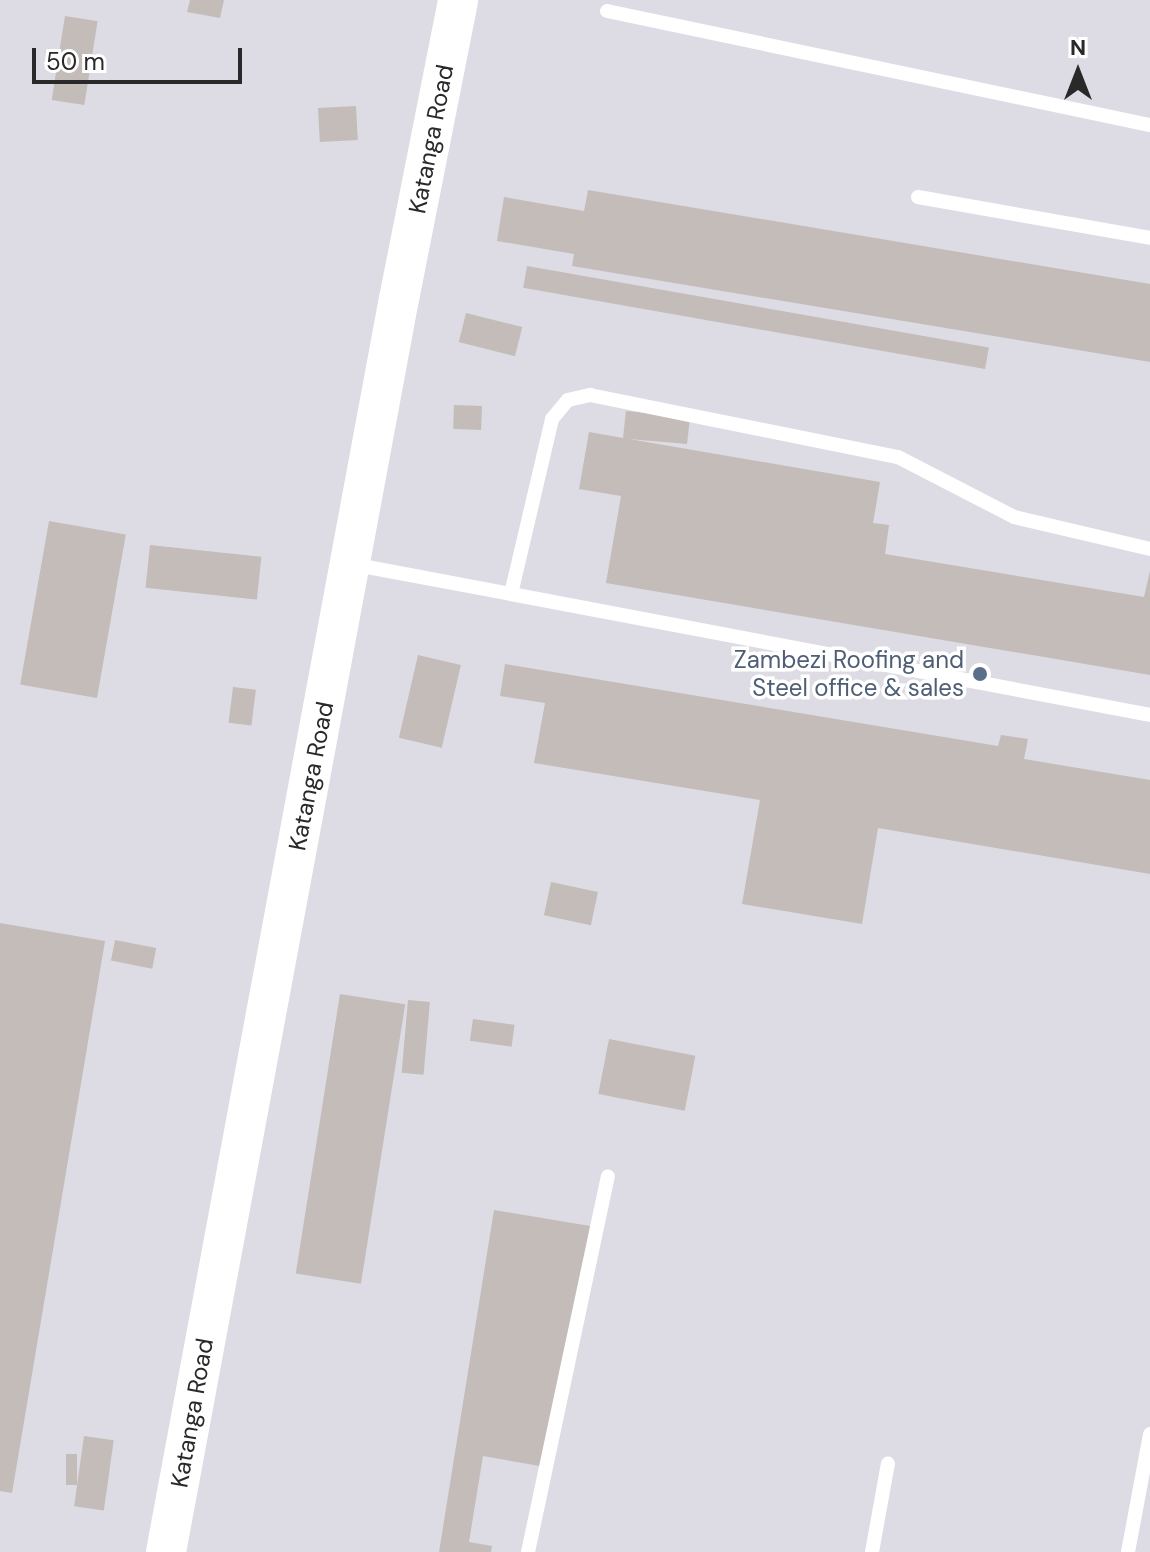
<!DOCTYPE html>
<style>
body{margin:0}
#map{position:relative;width:1150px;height:1552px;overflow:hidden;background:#ebe2db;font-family:"DM Sans",sans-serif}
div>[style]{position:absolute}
.industrial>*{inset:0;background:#dddce4;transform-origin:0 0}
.building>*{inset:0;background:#c3bcb8;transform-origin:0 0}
.lane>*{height:14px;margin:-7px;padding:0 7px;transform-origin:7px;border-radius:7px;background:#fff}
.secondary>*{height:40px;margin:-20px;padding:0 20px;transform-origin:20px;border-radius:20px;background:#fff}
.dots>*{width:22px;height:22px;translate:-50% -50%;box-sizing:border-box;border:4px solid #fff;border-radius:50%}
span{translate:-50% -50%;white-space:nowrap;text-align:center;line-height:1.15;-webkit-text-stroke:7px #fff;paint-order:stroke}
.street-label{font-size:24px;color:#292929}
.service-label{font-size:24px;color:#4e5e75}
.right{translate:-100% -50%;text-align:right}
.north{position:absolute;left:1038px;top:32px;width:80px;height:80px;-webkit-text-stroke:6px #fff;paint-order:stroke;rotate:0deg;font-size:22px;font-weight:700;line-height:32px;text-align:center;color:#292929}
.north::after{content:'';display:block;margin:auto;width:28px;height:36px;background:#292929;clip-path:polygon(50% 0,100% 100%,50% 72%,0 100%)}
.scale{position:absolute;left:32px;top:48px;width:210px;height:36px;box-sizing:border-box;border:4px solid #292929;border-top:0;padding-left:10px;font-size:24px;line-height:28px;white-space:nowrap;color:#292929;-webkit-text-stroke:6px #fff;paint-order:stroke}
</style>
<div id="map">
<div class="industrial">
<div style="left:0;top:0;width:1150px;height:1552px"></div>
</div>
<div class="building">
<div style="clip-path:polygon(190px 0,224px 0,220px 18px,187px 12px)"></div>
<div style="left:65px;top:16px;width:33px;height:85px;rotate:9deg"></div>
<div style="left:356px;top:106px;width:34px;height:38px;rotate:87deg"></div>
<div style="clip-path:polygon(588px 190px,1150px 284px,1150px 362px,572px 266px,574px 254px,497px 241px,504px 197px,584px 211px)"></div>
<div style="left:527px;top:266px;width:469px;height:22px;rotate:10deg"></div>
<div style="left:466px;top:313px;width:58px;height:30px;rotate:14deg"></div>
<div style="left:454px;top:405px;width:28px;height:24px;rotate:2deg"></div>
<div style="clip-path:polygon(626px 411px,690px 417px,687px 444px,629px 439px,880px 482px,873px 523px,889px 525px,885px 554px,1144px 597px,1150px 571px,1150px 675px,606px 583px,621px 496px,579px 489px,589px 432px,623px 438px)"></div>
<div style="left:49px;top:521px;width:78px;height:166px;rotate:10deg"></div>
<div style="left:150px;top:545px;width:112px;height:43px;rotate:6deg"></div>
<div style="left:418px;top:655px;width:44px;height:85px;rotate:13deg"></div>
<div style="clip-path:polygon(505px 664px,998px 746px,1001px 735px,1028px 739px,1024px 759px,1150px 780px,1150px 874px,878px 828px,862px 924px,742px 904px,760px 800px,534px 763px,545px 703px,500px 696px)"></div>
<div style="left:233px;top:687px;width:23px;height:36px;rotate:7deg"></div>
<div style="left:551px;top:882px;width:48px;height:34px;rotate:12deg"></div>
<div style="clip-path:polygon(0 923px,105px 941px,12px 1493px,0 1491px)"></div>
<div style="left:115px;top:940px;width:42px;height:21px;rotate:11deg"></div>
<div style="left:340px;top:994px;width:66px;height:283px;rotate:9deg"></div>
<div style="left:408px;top:1000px;width:22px;height:73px;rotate:5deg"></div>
<div style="left:473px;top:1019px;width:42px;height:22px;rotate:8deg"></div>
<div style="left:609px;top:1039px;width:88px;height:56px;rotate:11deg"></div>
<div style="clip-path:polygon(494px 1210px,590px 1226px,551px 1468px,483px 1456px,469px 1542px,492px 1546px,491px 1552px,439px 1552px)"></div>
<div style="left:84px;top:1436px;width:30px;height:71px;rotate:8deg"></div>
<div style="left:66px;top:1454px;width:11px;height:31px"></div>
</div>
<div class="lane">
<div style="left:607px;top:11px;width:555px;rotate:11.86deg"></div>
<div style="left:918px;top:197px;width:236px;rotate:10deg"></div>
<div style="left:351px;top:564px;width:163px;rotate:10.6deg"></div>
<div style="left:511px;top:594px;width:180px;rotate:-76.8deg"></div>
<div style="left:552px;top:419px;width:25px;rotate:-50deg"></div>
<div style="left:568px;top:400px;width:23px;rotate:-13deg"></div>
<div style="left:590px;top:395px;width:314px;rotate:11.4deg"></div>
<div style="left:898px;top:457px;width:131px;rotate:27.3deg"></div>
<div style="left:1014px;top:517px;width:140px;rotate:13.2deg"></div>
<div style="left:511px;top:594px;width:650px;rotate:10.72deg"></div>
<div style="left:528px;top:1552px;width:384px;rotate:-78deg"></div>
<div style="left:872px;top:1552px;width:90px;rotate:-79.8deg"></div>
<div style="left:1128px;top:1552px;width:120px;rotate:-79.4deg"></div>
</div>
<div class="secondary">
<div style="left:166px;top:1552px;width:1274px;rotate:-79.47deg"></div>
<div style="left:399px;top:299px;width:305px;rotate:-78.8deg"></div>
</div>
<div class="dots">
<div style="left:980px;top:674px;background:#5c6f8a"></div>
</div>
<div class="street-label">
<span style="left:431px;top:139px;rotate:-79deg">Katanga Road</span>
<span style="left:311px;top:776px;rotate:-79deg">Katanga Road</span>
<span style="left:192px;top:1413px;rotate:-80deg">Katanga Road</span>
</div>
<div class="service-label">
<span class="right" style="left:964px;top:674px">Zambezi Roofing and<br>Steel office &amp; sales</span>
</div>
<div class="north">N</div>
<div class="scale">50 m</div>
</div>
